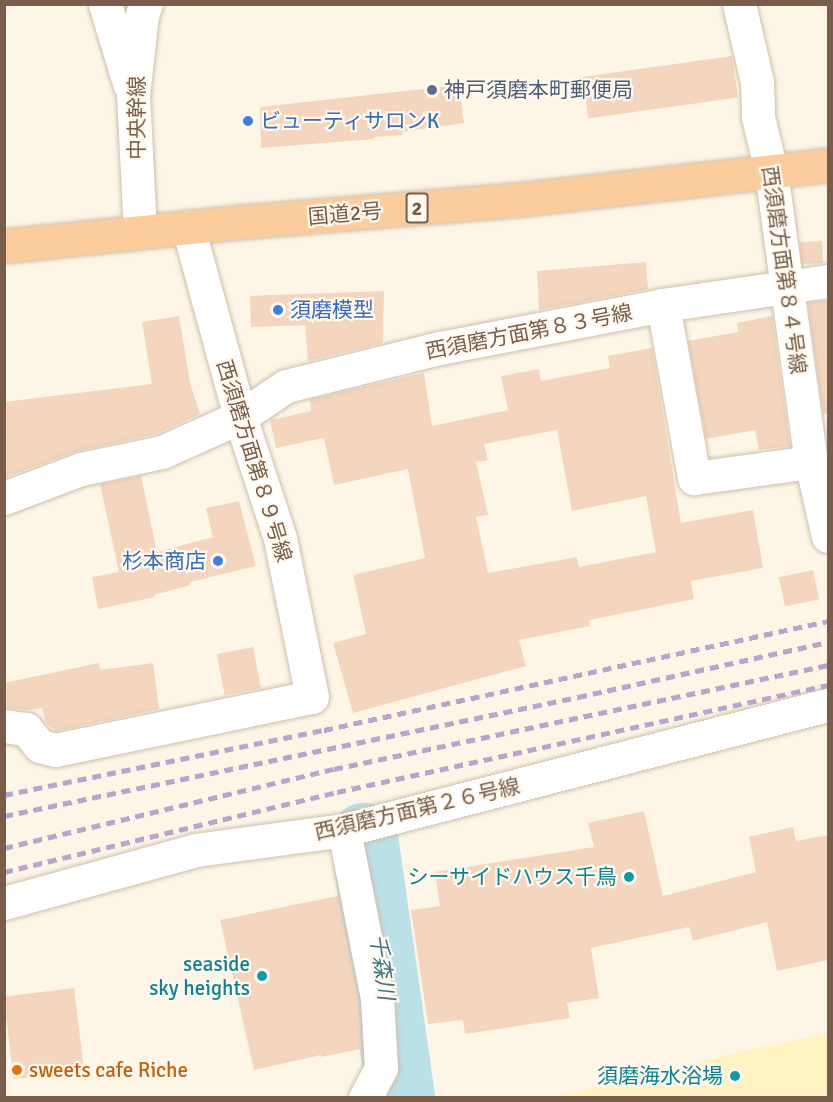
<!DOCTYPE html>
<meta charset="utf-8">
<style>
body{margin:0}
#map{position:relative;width:833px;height:1102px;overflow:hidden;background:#fdf6e7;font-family:Signika,"Noto Sans JP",sans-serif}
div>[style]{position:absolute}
.sand>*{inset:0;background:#fef3c1}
.river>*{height:68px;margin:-34px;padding:0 34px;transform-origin:34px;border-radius:34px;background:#bae0e8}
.building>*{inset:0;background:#f4d6be;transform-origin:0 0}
.roads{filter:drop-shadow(0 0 2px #d0beac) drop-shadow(0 0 2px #d0beac)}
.minor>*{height:33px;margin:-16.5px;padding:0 16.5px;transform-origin:16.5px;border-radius:16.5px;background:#fff}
.tertiary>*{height:33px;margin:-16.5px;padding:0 16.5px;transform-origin:16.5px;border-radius:16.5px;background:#fff}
.trunk>*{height:33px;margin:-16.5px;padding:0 16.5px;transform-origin:16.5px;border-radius:16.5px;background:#fccc9d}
.rail>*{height:4.5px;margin-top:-2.25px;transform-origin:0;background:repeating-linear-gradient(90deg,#baa4c9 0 9px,transparent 0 15px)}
.dots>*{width:16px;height:16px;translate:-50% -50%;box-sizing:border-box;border:3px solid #fff9ef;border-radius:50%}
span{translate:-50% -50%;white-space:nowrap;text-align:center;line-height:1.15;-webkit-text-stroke:4.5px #fff9ef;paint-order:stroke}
.shield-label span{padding:2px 4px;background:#fff9ef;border:2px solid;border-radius:4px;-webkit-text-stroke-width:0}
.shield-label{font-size:20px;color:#795d4a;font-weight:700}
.service-label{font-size:21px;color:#4e5e75}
.left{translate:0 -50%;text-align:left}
.street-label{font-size:21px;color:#795d4a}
.shop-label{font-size:21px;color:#366cbe}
.right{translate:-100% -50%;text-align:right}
.culture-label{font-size:21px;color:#0d838f}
.food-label{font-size:21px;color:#c56008}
.water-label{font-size:22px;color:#3f7786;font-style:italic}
.frame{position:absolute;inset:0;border:6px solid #795d4a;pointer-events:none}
</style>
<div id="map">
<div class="sand">
<div style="clip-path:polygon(828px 1033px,828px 1097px,555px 1097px,726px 1055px)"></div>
</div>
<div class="river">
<div style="left:364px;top:837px;width:264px;rotate:81.9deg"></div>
</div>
<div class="building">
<div style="left:732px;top:56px;width:42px;height:151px;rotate:82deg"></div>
<div style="clip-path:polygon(459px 85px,464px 123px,402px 132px,402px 135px,374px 137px,374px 139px,261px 148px,260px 107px)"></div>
<div style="left:822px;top:241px;width:22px;height:22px;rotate:87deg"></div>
<div style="clip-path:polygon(646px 262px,648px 289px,539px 310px,537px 271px)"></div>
<div style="clip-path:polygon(384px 291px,383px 343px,308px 361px,305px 325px,251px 327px,250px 296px)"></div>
<div style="clip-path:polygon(828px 300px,828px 414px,823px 414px,808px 303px)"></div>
<div style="clip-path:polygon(179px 316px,190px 383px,200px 414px,156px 434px,77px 451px,4px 478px,4px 402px,152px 384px,142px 322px)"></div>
<div style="clip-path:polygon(772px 316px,790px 446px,759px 450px,755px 430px,706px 439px,688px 341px,738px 332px,737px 323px)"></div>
<div style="clip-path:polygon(evenodd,652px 348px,681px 523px,753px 510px,763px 568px,691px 581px,694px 599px,589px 620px,590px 626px,519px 640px,526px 666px,353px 713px,333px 643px,366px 634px,353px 575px,425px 558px,408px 469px,334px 485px,324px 438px,276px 448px,270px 420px,311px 411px,310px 399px,424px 373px,432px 426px,508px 410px,501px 376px,539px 369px,541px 381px,610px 368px,608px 356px,652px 348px,557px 430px,572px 511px,646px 496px,656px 552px,579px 567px,577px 557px,488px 573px,476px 517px,488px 515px,476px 462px,488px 460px,484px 444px,557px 430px)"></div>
<div style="clip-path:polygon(141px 476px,157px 552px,213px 537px,206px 508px,239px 501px,256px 566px,190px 582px,191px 585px,154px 595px,155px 597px,98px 609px,92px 577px,119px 572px,100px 484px)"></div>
<div style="left:813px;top:570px;width:30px;height:35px;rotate:78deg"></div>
<div style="left:253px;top:647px;width:42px;height:37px;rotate:79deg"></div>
<div style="clip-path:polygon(99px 663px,100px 670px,153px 663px,159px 709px,56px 731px,46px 723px,42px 708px,29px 710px,4px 708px,4px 683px)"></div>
<div style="clip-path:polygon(644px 811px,663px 896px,756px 872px,749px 837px,793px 827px,796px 841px,828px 835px,828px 960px,777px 971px,767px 922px,693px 941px,689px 927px,591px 948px,599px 998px,567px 1003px,570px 1018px,465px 1034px,463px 1020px,428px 1024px,411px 910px,440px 906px,435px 872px,594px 847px,588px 823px)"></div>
<div style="clip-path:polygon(338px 896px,358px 1000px,361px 1049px,321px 1057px,321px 1055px,254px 1070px,220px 920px)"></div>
<div style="left:74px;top:988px;width:83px;height:71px;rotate:83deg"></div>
</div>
<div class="roads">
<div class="minor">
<div style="left:739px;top:4px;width:80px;rotate:77deg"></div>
<div style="left:757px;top:82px;width:35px;rotate:88deg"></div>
<div style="left:758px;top:117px;width:56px;rotate:76.5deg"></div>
<div style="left:771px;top:171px;width:294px;rotate:82.2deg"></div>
<div style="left:811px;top:462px;width:76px;rotate:77.1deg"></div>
<div style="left:663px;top:305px;width:176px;rotate:79.8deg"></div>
<div style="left:694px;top:478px;width:118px;rotate:-7.8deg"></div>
<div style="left:4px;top:498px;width:82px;rotate:-20.6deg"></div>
<div style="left:81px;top:469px;width:83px;rotate:-11.9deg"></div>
<div style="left:162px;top:452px;width:85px;rotate:-24.2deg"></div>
<div style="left:240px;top:417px;width:55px;rotate:-34deg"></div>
<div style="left:286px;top:386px;width:159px;rotate:-13.9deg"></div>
<div style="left:440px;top:348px;width:227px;rotate:-10.9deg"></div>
<div style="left:663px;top:305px;width:167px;rotate:-8.3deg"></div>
<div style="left:4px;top:726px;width:22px;rotate:8deg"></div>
<div style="left:26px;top:729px;width:22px;rotate:51deg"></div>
<div style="left:40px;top:746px;width:16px;rotate:15deg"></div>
<div style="left:55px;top:750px;width:262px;rotate:-11.7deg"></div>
<div style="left:312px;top:697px;width:162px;rotate:-101.4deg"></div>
<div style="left:280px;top:538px;width:127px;rotate:-108.3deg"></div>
<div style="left:240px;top:417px;width:197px;rotate:-105.3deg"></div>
<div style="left:344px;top:830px;width:171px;rotate:78.9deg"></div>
<div style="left:377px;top:998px;width:70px;rotate:86.7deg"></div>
<div style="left:381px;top:1068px;width:34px;rotate:118deg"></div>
<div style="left:4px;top:903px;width:199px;rotate:-15.4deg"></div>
<div style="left:196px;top:850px;width:149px;rotate:-7.7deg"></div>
<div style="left:344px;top:830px;width:500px;rotate:-14.5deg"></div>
</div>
<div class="tertiary">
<div style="left:105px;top:4px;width:83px;rotate:73.1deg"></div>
<div style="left:140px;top:232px;width:136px;rotate:-92.9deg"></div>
<div style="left:133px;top:96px;width:81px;rotate:-83.7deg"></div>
<div style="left:142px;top:15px;width:12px;rotate:-70deg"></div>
</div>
<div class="trunk">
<div style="left:4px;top:246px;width:237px;rotate:-5.8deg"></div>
<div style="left:240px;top:222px;width:285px;rotate:-4.6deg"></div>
<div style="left:524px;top:199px;width:306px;rotate:-6.4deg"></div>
</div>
</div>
<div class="rail">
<div style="left:4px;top:795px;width:327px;rotate:-11.5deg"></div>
<div style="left:324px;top:730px;width:516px;rotate:-12.2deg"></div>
<div style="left:4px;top:816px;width:586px;rotate:-11.71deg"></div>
<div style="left:578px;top:697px;width:256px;rotate:-12.4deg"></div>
<div style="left:4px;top:848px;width:339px;rotate:-13.5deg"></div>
<div style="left:334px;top:769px;width:505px;rotate:-11.89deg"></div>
<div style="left:4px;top:872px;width:342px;rotate:-13.5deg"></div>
<div style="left:337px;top:792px;width:503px;rotate:-12.29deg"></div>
</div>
<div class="dots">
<div style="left:432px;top:90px;background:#5c6f8a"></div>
<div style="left:248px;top:121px;background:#3f7fe0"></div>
<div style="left:278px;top:310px;background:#3f7fe0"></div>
<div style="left:218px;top:561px;background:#3f7fe0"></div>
<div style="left:629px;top:877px;background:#0f9aa8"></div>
<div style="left:262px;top:976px;background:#0f9aa8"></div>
<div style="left:17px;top:1070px;background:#e8710a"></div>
<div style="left:735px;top:1076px;background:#0f9aa8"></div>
</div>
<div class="shield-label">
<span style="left:417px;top:208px">2</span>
</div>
<div class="service-label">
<span class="left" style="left:444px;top:90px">神戸須磨本町郵便局</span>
</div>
<div class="street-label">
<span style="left:137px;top:118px;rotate:-90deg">中央幹線</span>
<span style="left:345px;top:214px;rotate:-5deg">国道2号</span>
<span style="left:784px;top:270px;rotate:82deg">西須磨方面第８４号線</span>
<span style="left:529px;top:332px;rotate:-11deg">西須磨方面第８３号線</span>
<span style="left:254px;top:461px;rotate:73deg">西須磨方面第８９号線</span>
<span style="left:417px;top:809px;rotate:-13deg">西須磨方面第２６号線</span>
</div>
<div class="shop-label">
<span class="left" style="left:260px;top:121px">ビューティサロンK</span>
<span class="left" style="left:290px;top:310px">須磨模型</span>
<span class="right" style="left:206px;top:561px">杉本商店</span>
</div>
<div class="culture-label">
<span class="right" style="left:617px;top:877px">シーサイドハウス千鳥</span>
<span class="right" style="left:250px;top:976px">seaside<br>sky heights</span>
<span class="right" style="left:723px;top:1076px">須磨海水浴場</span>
</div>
<div class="food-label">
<span class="left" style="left:29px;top:1070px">sweets cafe Riche</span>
</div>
<div class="water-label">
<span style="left:382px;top:967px;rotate:82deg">千森川</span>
</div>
<div class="frame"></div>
</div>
